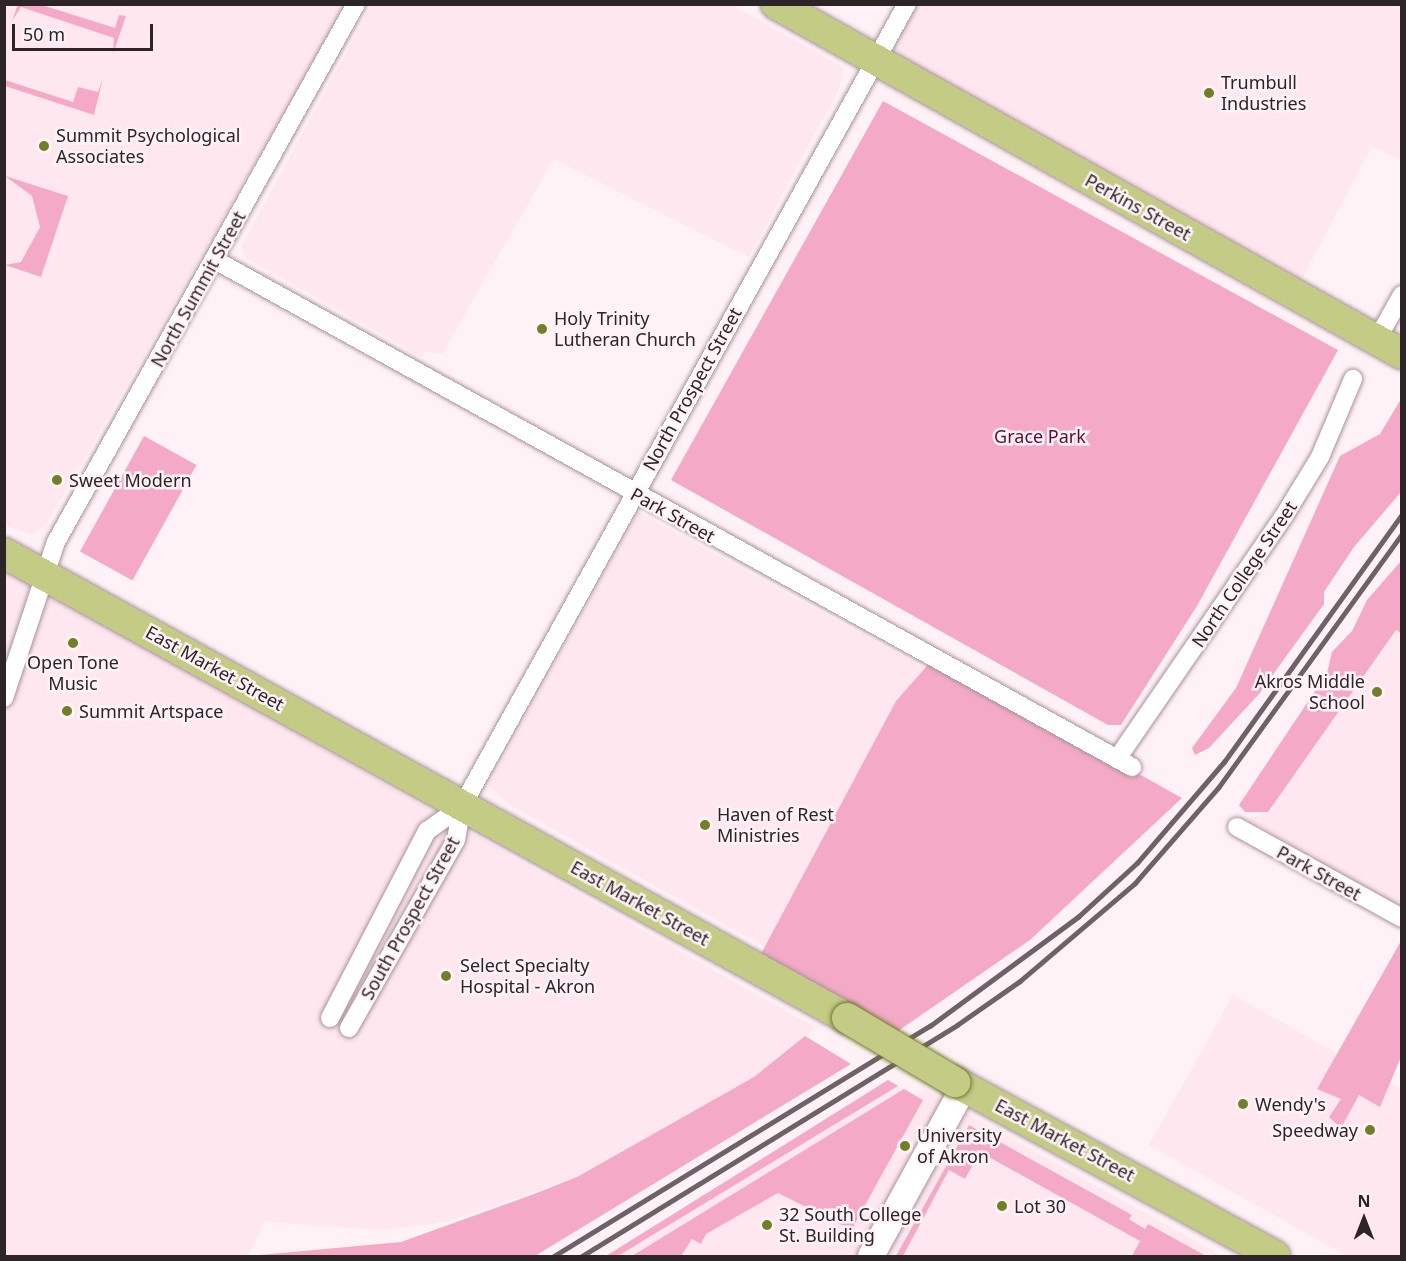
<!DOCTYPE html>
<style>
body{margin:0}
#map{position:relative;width:1406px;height:1261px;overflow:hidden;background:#fff2f6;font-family:"Noto Sans",sans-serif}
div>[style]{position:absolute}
.built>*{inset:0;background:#ffe7ef}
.green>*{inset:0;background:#f4aac6;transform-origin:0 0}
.roads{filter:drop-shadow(0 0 2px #a7939a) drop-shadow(0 0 2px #a7939a)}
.street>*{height:18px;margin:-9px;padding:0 9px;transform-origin:9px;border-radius:9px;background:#fff}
.secondary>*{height:26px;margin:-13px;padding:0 13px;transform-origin:13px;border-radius:13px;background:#fff}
.primary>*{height:30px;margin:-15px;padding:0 15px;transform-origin:15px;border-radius:15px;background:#c3cb85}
.rail>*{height:4.5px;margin:-2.25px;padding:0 2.25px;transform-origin:2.25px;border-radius:2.25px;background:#6d6366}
.bridges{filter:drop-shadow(0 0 2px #747a2f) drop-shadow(0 0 2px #747a2f)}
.primary-bridge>*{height:30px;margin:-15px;padding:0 15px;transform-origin:15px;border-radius:15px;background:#c3cb85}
.dots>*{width:16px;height:16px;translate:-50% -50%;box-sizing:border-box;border:3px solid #fff2f6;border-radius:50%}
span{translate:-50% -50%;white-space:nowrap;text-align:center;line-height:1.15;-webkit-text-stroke:5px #fff2f6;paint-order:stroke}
.poi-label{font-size:18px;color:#2c2427}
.left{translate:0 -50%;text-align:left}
.right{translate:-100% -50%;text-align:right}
.street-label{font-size:18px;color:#2c2427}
.park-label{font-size:18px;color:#5a0c35}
.frame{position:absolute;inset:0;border:6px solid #2c2427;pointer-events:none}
.north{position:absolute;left:1334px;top:1189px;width:60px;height:60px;-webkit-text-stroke:4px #fff2f6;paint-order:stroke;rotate:0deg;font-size:16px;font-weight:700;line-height:24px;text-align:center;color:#2c2427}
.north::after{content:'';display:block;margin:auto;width:21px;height:27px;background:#2c2427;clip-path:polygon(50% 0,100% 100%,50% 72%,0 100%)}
.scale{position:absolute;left:12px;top:24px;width:141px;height:27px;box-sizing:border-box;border:3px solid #2c2427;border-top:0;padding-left:8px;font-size:18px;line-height:21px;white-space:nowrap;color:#2c2427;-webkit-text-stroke:4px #fff2f6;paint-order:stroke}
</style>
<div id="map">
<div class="built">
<div style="clip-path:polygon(5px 5px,346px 5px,47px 523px,32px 535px,5px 525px)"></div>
<div style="clip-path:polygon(372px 5px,732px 5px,844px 68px,839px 89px,749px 257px,554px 159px,442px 354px,425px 351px,422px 357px,246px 258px,241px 247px)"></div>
<div style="clip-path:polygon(914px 5px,1401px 5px,1401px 161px,1372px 146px,1297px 288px,886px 55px)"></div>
<div style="clip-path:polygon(638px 512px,924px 668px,896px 701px,765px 947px,513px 807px,488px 786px)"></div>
<div style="clip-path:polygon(5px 556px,41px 576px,5px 689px)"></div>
<div style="clip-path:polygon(47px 582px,306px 724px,303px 738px,816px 1028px,754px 1077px,577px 1177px,446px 1222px,385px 1230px,264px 1222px,249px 1256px,5px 1256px,5px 715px)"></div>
<div style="clip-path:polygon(1396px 630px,1401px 633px,1401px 912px,1246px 818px,1260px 815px)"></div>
<div style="clip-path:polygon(1233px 995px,1401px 1089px,1401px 1256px,1347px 1256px,1149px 1145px)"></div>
<div style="clip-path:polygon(888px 1080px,918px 1097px,923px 1089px,1222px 1256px,606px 1256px)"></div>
</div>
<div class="green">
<div style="clip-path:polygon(18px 4px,42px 5px,115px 28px,119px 15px,126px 16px,113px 54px,114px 38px,21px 7px,12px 21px)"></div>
<div style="clip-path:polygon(103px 78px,94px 115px,5px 86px,5px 80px,73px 102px,78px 87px,98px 92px)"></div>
<div style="clip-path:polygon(883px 101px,1338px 350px,1197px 606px,1121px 725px,1108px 725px,671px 480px)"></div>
<div style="clip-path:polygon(5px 176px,68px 196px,41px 277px,5px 265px,21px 262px,40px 227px,32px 196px)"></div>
<div style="clip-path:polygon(1401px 399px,1401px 492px,1354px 547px,1324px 592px,1324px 604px,1259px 694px,1209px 748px,1195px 755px,1192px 748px,1236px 688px,1340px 456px,1380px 434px)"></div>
<div style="left:144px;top:436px;width:60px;height:132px;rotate:29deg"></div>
<div style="clip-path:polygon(1401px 561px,1401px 633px,1396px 630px,1268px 812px,1245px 812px,1239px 805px,1327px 673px,1332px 652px,1352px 631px,1367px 600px)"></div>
<div style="clip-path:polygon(933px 659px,1182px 798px,1030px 940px,885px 1040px,754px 967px,896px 701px)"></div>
<div style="clip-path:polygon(1401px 941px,1401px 1057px,1380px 1107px,1359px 1095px,1341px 1128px,1329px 1117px,1341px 1099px,1317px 1089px)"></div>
<div style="clip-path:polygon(805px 1036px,851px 1064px,535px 1256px,249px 1256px,401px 1242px,534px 1194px,577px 1177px,754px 1077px)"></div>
<div style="clip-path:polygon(888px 1080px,898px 1086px,618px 1256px,606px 1256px)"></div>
<div style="clip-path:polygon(904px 1089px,923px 1100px,847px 1238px,848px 1228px,778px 1193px,706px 1234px,701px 1244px,692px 1239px,681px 1256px,632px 1256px)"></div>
<div style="clip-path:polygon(969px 1125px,1132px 1215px,1129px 1219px,1145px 1229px,1148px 1224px,1206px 1256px,1132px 1256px,1140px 1241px,980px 1152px,965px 1179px,949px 1170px,903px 1256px,896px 1256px)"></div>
</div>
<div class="roads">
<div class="street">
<div style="left:215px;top:260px;width:1048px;rotate:28.94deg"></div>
<div style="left:1376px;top:341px;width:53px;rotate:-60.5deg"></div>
<div style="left:4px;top:698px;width:164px;rotate:-71.6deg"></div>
<div style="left:56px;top:542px;width:616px;rotate:-60.86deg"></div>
<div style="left:1117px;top:759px;width:295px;rotate:-55.5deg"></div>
<div style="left:1284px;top:516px;width:69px;rotate:-58.6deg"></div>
<div style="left:1320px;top:457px;width:85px;rotate:-67.1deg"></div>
<div style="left:1237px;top:827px;width:188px;rotate:28.9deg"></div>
<div style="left:330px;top:1018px;width:211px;rotate:-62.6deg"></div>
<div style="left:427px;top:831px;width:43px;rotate:-35.5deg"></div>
<div style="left:349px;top:1028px;width:216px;rotate:-60.4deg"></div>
<div style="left:456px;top:840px;width:35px;rotate:-80deg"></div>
<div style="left:462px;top:806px;width:917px;rotate:-60.98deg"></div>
</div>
<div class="secondary">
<div style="left:871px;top:1256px;width:193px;rotate:-61.2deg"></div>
</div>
<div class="primary">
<div style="left:776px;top:4px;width:717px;rotate:29.21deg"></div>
<div style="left:4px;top:553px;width:963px;rotate:28.88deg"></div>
<div style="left:955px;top:1082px;width:364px;rotate:28.5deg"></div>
</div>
</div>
<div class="rail">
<div style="left:554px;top:1256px;width:441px;rotate:-31.5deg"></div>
<div style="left:930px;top:1026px;width:184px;rotate:-36.4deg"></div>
<div style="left:1078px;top:917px;width:80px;rotate:-42.5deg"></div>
<div style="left:1137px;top:863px;width:133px;rotate:-49.3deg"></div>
<div style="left:1224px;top:762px;width:305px;rotate:-54.3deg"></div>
<div style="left:582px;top:1256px;width:440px;rotate:-31.6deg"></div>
<div style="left:957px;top:1025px;width:77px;rotate:-34.9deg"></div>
<div style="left:1020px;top:981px;width:151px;rotate:-40.4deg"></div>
<div style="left:1135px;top:883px;width:126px;rotate:-48.9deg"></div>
<div style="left:1218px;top:788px;width:314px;rotate:-54.1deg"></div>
</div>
<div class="bridges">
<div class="primary-bridge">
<div style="left:847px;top:1018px;width:126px;rotate:30.7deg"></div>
</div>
</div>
<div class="dots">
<div style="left:1209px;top:93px;background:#737e29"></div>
<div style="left:44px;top:146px;background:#737e29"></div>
<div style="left:542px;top:329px;background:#737e29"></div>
<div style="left:57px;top:480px;background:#737e29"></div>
<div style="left:73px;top:643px;background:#737e29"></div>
<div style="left:1377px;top:692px;background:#737e29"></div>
<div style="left:67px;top:711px;background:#737e29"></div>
<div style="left:705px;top:825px;background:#737e29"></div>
<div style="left:446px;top:976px;background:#737e29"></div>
<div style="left:1243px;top:1104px;background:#737e29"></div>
<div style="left:1370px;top:1130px;background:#737e29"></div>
<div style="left:905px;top:1146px;background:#737e29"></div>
<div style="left:1002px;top:1206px;background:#737e29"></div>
<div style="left:767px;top:1225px;background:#737e29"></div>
</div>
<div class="poi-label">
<span class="left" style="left:1221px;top:93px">Trumbull<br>Industries</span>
<span class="left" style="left:56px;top:146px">Summit Psychological<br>Associates</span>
<span class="left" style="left:554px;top:329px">Holy Trinity<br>Lutheran Church</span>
<span class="left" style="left:69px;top:480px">Sweet Modern</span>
<span style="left:73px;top:673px">Open Tone<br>Music</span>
<span class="right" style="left:1365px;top:692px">Akros Middle<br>School</span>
<span class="left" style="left:79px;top:711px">Summit Artspace</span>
<span class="left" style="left:717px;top:825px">Haven of Rest<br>Ministries</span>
<span class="left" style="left:460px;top:976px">Select Specialty<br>Hospital - Akron</span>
<span class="left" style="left:1255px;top:1104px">Wendy's</span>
<span class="right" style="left:1358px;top:1130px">Speedway</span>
<span class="left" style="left:917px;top:1146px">University<br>of Akron</span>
<span class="left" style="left:1014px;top:1206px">Lot 30</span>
<span class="left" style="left:779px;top:1225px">32 South College<br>St. Building</span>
</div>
<div class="street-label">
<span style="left:1138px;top:207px;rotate:29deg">Perkins Street</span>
<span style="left:198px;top:289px;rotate:-61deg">North Summit Street</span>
<span style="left:692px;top:389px;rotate:-61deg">North Prospect Street</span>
<span style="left:673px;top:515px;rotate:29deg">Park Street</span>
<span style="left:1244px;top:574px;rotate:-56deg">North College Street</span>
<span style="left:215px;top:668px;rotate:29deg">East Market Street</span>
<span style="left:1319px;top:873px;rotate:29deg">Park Street</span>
<span style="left:640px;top:903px;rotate:29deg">East Market Street</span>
<span style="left:410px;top:918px;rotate:-61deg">South Prospect Street</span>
<span style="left:1065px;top:1140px;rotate:28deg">East Market Street</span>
</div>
<div class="park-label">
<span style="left:1040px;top:436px">Grace Park</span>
</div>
<div class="frame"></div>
<div class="north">N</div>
<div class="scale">50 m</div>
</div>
